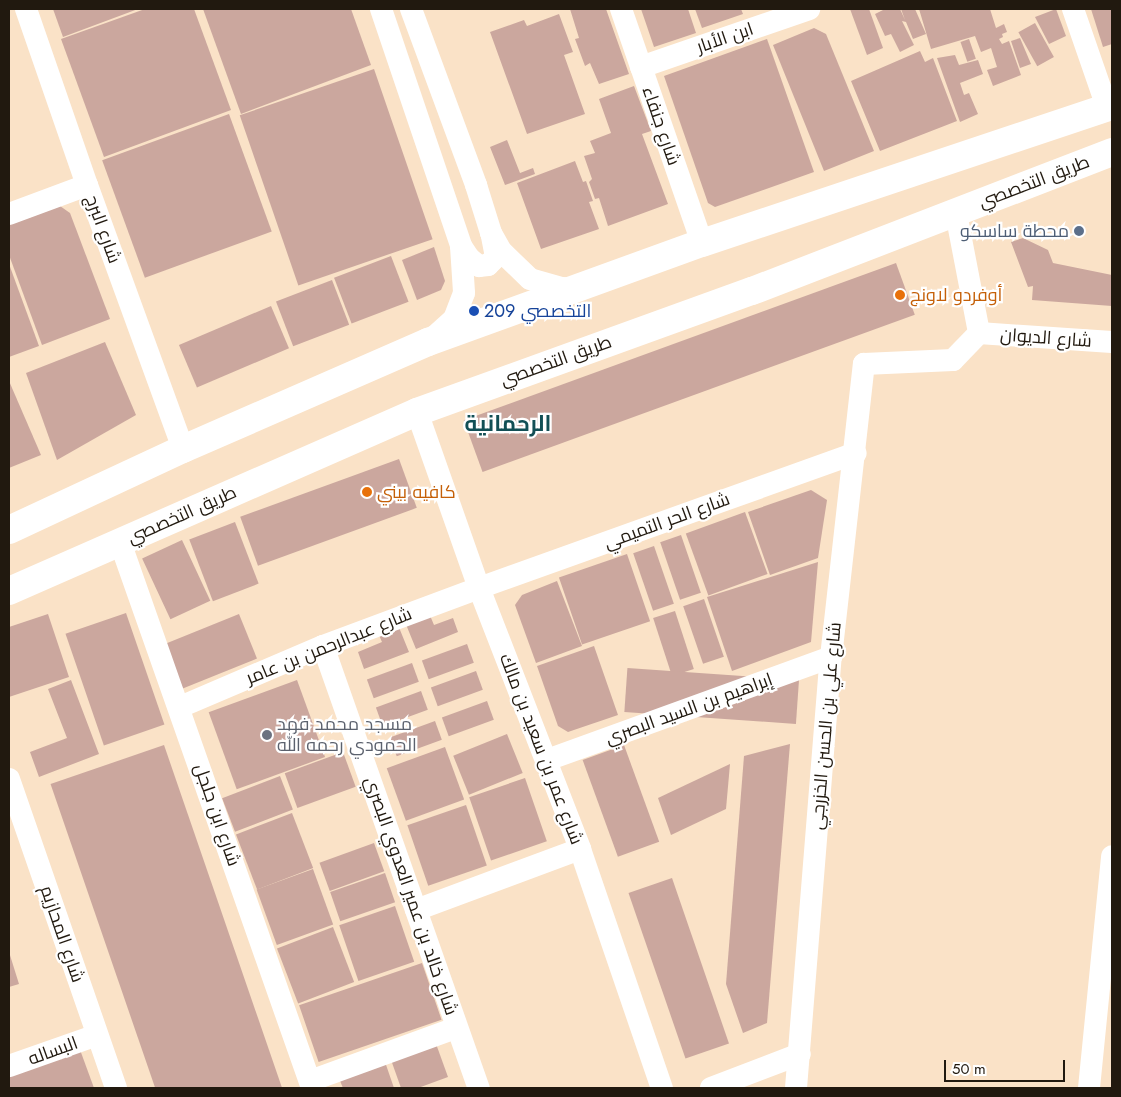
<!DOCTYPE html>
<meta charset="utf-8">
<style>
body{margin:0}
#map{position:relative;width:1121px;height:1097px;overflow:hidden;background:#fae2c7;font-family:Jost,Cairo,sans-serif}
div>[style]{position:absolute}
.building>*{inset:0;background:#cba79e;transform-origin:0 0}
.minor>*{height:22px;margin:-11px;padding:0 11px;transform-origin:11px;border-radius:11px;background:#fff}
.major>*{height:28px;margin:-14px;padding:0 14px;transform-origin:14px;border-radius:14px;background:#fff}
.dots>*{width:14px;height:14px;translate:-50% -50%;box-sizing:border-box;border:2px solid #fff;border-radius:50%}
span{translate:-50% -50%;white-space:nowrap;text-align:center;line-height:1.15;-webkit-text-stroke:4.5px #fff;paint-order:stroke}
.street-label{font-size:18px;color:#21190f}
.service-label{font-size:18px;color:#4e5e75}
.right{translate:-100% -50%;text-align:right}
.food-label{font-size:18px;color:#c56008}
.left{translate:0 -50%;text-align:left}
.transit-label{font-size:18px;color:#164399}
.worship-label{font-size:18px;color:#5b616d}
.district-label{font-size:22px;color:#124f55;font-weight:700}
.frame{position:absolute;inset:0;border:10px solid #21190f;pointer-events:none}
.scale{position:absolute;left:944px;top:1060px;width:121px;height:22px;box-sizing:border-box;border:2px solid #21190f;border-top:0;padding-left:6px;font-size:15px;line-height:18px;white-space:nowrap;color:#21190f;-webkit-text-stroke:4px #fff;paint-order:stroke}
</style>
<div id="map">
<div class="building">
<div style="clip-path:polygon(53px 9px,138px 9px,63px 37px)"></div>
<div style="clip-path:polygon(145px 9px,194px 9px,231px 110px,104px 157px,61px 39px)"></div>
<div style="clip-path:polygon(203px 9px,351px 9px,371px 65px,241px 114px)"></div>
<div style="clip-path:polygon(570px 9px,606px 9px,629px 74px,599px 84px,590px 63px,585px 66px,575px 39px,579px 38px)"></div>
<div style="clip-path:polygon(641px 9px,688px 9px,696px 33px,654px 47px)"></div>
<div style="clip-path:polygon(695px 9px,741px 9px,743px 14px,702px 28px)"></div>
<div style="clip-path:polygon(850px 9px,869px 9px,883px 48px,867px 55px)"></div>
<div style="clip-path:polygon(885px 9px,900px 9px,905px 20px,901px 9px,915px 9px,926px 34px,913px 39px,906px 22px,902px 21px,914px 45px,900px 52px,891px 34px,885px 36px,875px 14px)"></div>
<div style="clip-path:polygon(919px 9px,990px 9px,996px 28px,1004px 24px,1007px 32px,1002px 34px,1003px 37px,999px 39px,1002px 44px,1009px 41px,1021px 75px,993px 86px,987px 70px,997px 67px,991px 48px,981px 52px,975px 36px,931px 49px)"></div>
<div style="clip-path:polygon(1056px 9px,1066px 36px,1049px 44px,1035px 17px)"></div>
<div style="clip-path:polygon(1091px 9px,1112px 9px,1112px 44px,1103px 47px)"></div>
<div style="clip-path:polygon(559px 14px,573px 52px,564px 55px,585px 114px,527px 134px,490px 32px,524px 20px,527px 26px)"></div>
<div style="left:1035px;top:23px;width:39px;height:19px;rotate:61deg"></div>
<div style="clip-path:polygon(814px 28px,826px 34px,874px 151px,824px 171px,773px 45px)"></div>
<div style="clip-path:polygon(1020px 38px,1031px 64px,1020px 68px,1011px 41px)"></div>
<div style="clip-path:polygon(767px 39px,814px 172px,715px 207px,708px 203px,664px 76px)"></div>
<div style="left:969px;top:39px;width:21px;height:9px;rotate:71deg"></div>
<div style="clip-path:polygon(920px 51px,925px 62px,933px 58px,957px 121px,880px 151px,851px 81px)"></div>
<div style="clip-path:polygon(955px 55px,959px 65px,978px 60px,983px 74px,960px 83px,964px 95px,969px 93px,978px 114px,960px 122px,937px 58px)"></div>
<div style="left:374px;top:69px;width:180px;height:142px;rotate:71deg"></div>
<div style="clip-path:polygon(634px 86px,651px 131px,642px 134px,668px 204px,608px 226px,599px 198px,595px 199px,589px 182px,592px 179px,584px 156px,595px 153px,590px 141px,611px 133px,599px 99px)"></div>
<div style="left:229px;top:114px;width:125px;height:135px;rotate:70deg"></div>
<div style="clip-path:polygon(507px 140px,520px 173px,533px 168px,535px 174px,505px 185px,490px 147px)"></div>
<div style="clip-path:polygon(575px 161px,583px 182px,586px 181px,593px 201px,589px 202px,599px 229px,541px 249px,517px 183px)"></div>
<div style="clip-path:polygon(60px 206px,70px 213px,110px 319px,42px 345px,9px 255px,9px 225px)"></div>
<div style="clip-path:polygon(1023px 238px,1048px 250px,1053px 263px,1112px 275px,1112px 306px,1032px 300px,1033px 286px,1028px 287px,1011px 242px)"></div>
<div style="clip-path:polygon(434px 247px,445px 281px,441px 290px,417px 300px,402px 260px)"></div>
<div style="left:391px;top:256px;width:49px;height:61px;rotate:69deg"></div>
<div style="left:896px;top:263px;width:55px;height:460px;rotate:70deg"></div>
<div style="clip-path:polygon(9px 264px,39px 346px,9px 357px)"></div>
<div style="left:332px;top:280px;width:48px;height:60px;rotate:69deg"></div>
<div style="left:271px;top:306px;width:46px;height:100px;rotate:67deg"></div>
<div style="clip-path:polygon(105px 342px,136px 415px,57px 460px,26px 373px)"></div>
<div style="clip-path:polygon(9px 381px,41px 455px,9px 468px)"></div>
<div style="left:399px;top:459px;width:52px;height:169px;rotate:70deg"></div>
<div style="clip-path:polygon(811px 490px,827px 500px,818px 558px,770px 575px,748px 512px)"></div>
<div style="left:745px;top:512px;width:66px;height:63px;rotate:70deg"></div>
<div style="left:235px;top:522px;width:66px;height:49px;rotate:69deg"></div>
<div style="left:681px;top:535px;width:61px;height:22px;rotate:71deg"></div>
<div style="left:182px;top:540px;width:67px;height:44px;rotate:65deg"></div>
<div style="left:654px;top:546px;width:61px;height:22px;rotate:71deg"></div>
<div style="left:627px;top:554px;width:71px;height:72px;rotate:71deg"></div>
<div style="clip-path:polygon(818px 562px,811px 642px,732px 671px,707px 597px)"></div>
<div style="clip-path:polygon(557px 581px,582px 646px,536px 663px,515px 605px,522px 595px)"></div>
<div style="left:704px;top:599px;width:61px;height:22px;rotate:71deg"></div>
<div style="left:675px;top:611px;width:61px;height:23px;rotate:72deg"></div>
<div style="left:126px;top:613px;width:118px;height:64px;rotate:71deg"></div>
<div style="clip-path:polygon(429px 613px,434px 625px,453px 618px,458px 632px,416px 649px,405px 622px)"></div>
<div style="clip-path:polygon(48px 614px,69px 677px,9px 697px,9px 627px)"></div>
<div style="left:239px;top:614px;width:48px;height:80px;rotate:68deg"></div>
<div style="clip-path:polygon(398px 625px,409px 652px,364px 669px,358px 652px,382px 642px,378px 633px)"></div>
<div style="left:467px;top:644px;width:20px;height:48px;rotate:70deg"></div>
<div style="clip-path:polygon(594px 646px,618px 715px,568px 732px,558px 726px,537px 666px)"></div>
<div style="left:412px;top:663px;width:20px;height:48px;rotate:70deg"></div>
<div style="left:476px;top:671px;width:20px;height:48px;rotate:70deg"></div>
<div style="clip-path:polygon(71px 680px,99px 754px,39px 777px,30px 752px,67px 738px,48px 689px)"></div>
<div style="left:297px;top:680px;width:82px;height:94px;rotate:70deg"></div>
<div style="left:799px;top:680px;width:44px;height:172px;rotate:94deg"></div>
<div style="left:421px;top:691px;width:20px;height:48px;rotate:70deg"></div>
<div style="left:487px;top:701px;width:20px;height:48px;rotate:70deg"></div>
<div style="left:435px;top:721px;width:20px;height:48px;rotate:70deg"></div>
<div style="left:507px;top:734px;width:42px;height:58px;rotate:68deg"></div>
<div style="clip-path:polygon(790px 744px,767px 1023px,743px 1033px,726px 984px,744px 756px)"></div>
<div style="left:164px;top:745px;width:364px;height:120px;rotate:71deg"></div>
<div style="left:624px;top:745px;width:103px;height:44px;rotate:70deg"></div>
<div style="left:445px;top:747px;width:56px;height:62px;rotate:70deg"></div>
<div style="left:343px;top:752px;width:37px;height:62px;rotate:70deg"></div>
<div style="clip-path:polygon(730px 764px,726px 809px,671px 835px,658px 798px)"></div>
<div style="left:280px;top:776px;width:36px;height:62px;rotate:69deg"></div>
<div style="left:525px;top:778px;width:67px;height:59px;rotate:71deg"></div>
<div style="left:466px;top:805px;width:64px;height:62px;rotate:71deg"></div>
<div style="left:292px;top:813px;width:59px;height:60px;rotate:69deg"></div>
<div style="left:374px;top:843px;width:30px;height:58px;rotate:70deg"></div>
<div style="left:313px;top:869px;width:59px;height:60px;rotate:70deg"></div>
<div style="left:385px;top:873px;width:31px;height:58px;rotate:71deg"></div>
<div style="left:672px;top:878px;width:175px;height:46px;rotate:71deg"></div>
<div style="left:395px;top:906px;width:59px;height:59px;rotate:71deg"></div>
<div style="left:333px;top:927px;width:59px;height:60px;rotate:69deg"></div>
<div style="clip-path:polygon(9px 952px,19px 984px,9px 987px)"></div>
<div style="left:422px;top:963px;width:60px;height:130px;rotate:71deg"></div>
<div style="clip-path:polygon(435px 1041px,448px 1077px,418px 1088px,401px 1088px,390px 1057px)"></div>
<div style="clip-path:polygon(79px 1047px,94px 1088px,9px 1088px,9px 1072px)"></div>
<div style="clip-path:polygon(384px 1059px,394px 1088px,343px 1088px,338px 1076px)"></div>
</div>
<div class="minor">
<div style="left:26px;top:9px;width:186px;rotate:70.9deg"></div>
<div style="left:87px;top:185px;width:281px;rotate:70deg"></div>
<div style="left:381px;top:9px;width:250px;rotate:71.3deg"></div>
<div style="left:461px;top:246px;width:47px;rotate:86.3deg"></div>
<div style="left:464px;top:293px;width:28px;rotate:111deg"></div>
<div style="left:454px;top:319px;width:28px;rotate:138deg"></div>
<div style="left:411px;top:9px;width:188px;rotate:69.7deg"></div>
<div style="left:476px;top:185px;width:50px;rotate:72.6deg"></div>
<div style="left:491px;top:233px;width:21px;rotate:61deg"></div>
<div style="left:501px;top:251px;width:40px;rotate:44deg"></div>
<div style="left:530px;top:279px;width:33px;rotate:16deg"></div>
<div style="left:562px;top:288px;width:13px;rotate:4deg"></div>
<div style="left:621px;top:9px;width:248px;rotate:70.9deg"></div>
<div style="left:1073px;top:9px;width:104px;rotate:70.9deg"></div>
<div style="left:641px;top:67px;width:178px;rotate:-19deg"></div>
<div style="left:956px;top:213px;width:122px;rotate:79.1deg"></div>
<div style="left:9px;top:214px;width:83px;rotate:-20.4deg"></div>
<div style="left:461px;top:246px;width:14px;rotate:56deg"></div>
<div style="left:469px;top:258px;width:13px;rotate:39deg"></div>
<div style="left:479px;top:266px;width:9px;rotate:-6deg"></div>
<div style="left:488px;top:265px;width:11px;rotate:-45deg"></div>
<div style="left:496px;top:257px;width:20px;rotate:-101deg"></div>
<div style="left:979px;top:333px;width:133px;rotate:3.9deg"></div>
<div style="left:417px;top:412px;width:187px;rotate:70.6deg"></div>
<div style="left:479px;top:588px;width:280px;rotate:68.8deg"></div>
<div style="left:580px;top:849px;width:253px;rotate:71.1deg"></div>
<div style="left:120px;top:542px;width:579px;rotate:70.63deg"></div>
<div style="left:323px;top:646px;width:469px;rotate:70.6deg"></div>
<div style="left:180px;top:707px;width:155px;rotate:-23.1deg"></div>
<div style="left:323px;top:646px;width:166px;rotate:-20.4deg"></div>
<div style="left:479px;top:588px;width:400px;rotate:-19.7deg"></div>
<div style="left:547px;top:760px;width:302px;rotate:-19.9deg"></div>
<div style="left:9px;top:779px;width:327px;rotate:70.9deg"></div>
<div style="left:416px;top:910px;width:175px;rotate:-20.4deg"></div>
<div style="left:9px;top:1066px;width:93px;rotate:-19.4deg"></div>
<div style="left:310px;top:1081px;width:155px;rotate:-20deg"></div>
<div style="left:711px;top:1088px;width:95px;rotate:-20.9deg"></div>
<div style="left:796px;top:1088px;width:432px;rotate:-85.4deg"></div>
<div style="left:831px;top:657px;width:295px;rotate:-83.6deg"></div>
<div style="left:864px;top:364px;width:89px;rotate:-2.6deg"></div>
<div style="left:953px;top:360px;width:37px;rotate:-46deg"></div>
<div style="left:1089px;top:1088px;width:233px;rotate:-84.3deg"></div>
</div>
<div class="major">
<div style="left:9px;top:530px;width:192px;rotate:-25deg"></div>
<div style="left:183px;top:449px;width:267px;rotate:-23.6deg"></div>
<div style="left:428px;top:342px;width:291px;rotate:-19.9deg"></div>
<div style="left:702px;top:243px;width:432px;rotate:-18.5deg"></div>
<div style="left:9px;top:591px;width:446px;rotate:-23.7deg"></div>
<div style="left:417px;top:412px;width:356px;rotate:-19.9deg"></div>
<div style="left:752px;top:291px;width:386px;rotate:-21.1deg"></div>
</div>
<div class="dots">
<div style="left:1079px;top:231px;background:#5c6f8a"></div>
<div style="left:900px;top:295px;background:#e8710a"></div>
<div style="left:474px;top:311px;background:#1a4fb4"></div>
<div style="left:367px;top:492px;background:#e8710a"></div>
<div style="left:267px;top:735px;background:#6b7280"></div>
</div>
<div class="street-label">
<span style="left:725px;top:38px;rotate:-19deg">ابن الأبار</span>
<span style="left:661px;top:126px;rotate:71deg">شارع جنفاء</span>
<span style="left:1034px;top:182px;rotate:-21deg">طريق التخصصي</span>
<span style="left:103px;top:229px;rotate:70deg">شارع البرج</span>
<span style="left:1046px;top:338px;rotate:4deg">شارع الديوان</span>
<span style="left:556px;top:361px;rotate:-20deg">طريق التخصصي</span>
<span style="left:182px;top:515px;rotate:-24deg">طريق التخصصي</span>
<span style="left:667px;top:521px;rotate:-20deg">شارع الحر التميمي</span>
<span style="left:329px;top:646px;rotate:-22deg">شارع عبدالرحمن بن عامر</span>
<span style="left:689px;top:709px;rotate:-20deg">إبراهيم بن السيد البصري</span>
<span style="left:826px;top:726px;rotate:-85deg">شارع علي بن الحسن الخزرجي</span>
<span style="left:541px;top:749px;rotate:69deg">شارع عمر بن سعيد بن مالك</span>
<span style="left:217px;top:815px;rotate:71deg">شارع ابن جلجل</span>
<span style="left:411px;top:896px;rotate:71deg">شارع خالد بن عمير العدوي البصري</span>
<span style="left:62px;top:934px;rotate:71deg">شارع المحازيم</span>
<span style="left:53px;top:1051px;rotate:-20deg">البساله</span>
</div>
<div class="service-label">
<span class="right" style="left:1069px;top:231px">محطة ساسكو</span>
</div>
<div class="food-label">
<span class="left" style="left:910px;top:295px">أوفردو لاونج</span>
<span class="left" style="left:377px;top:492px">كافيه بيني</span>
</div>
<div class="transit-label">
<span class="left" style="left:484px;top:311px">التخصصي 209</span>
</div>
<div class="worship-label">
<span class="left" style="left:277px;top:735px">مسجد محمد فهد<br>الحمودي رحمه الله</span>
</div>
<div class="district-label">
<span style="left:508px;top:424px">الرحمانية</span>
</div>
<div class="frame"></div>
<div class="scale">50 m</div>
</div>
